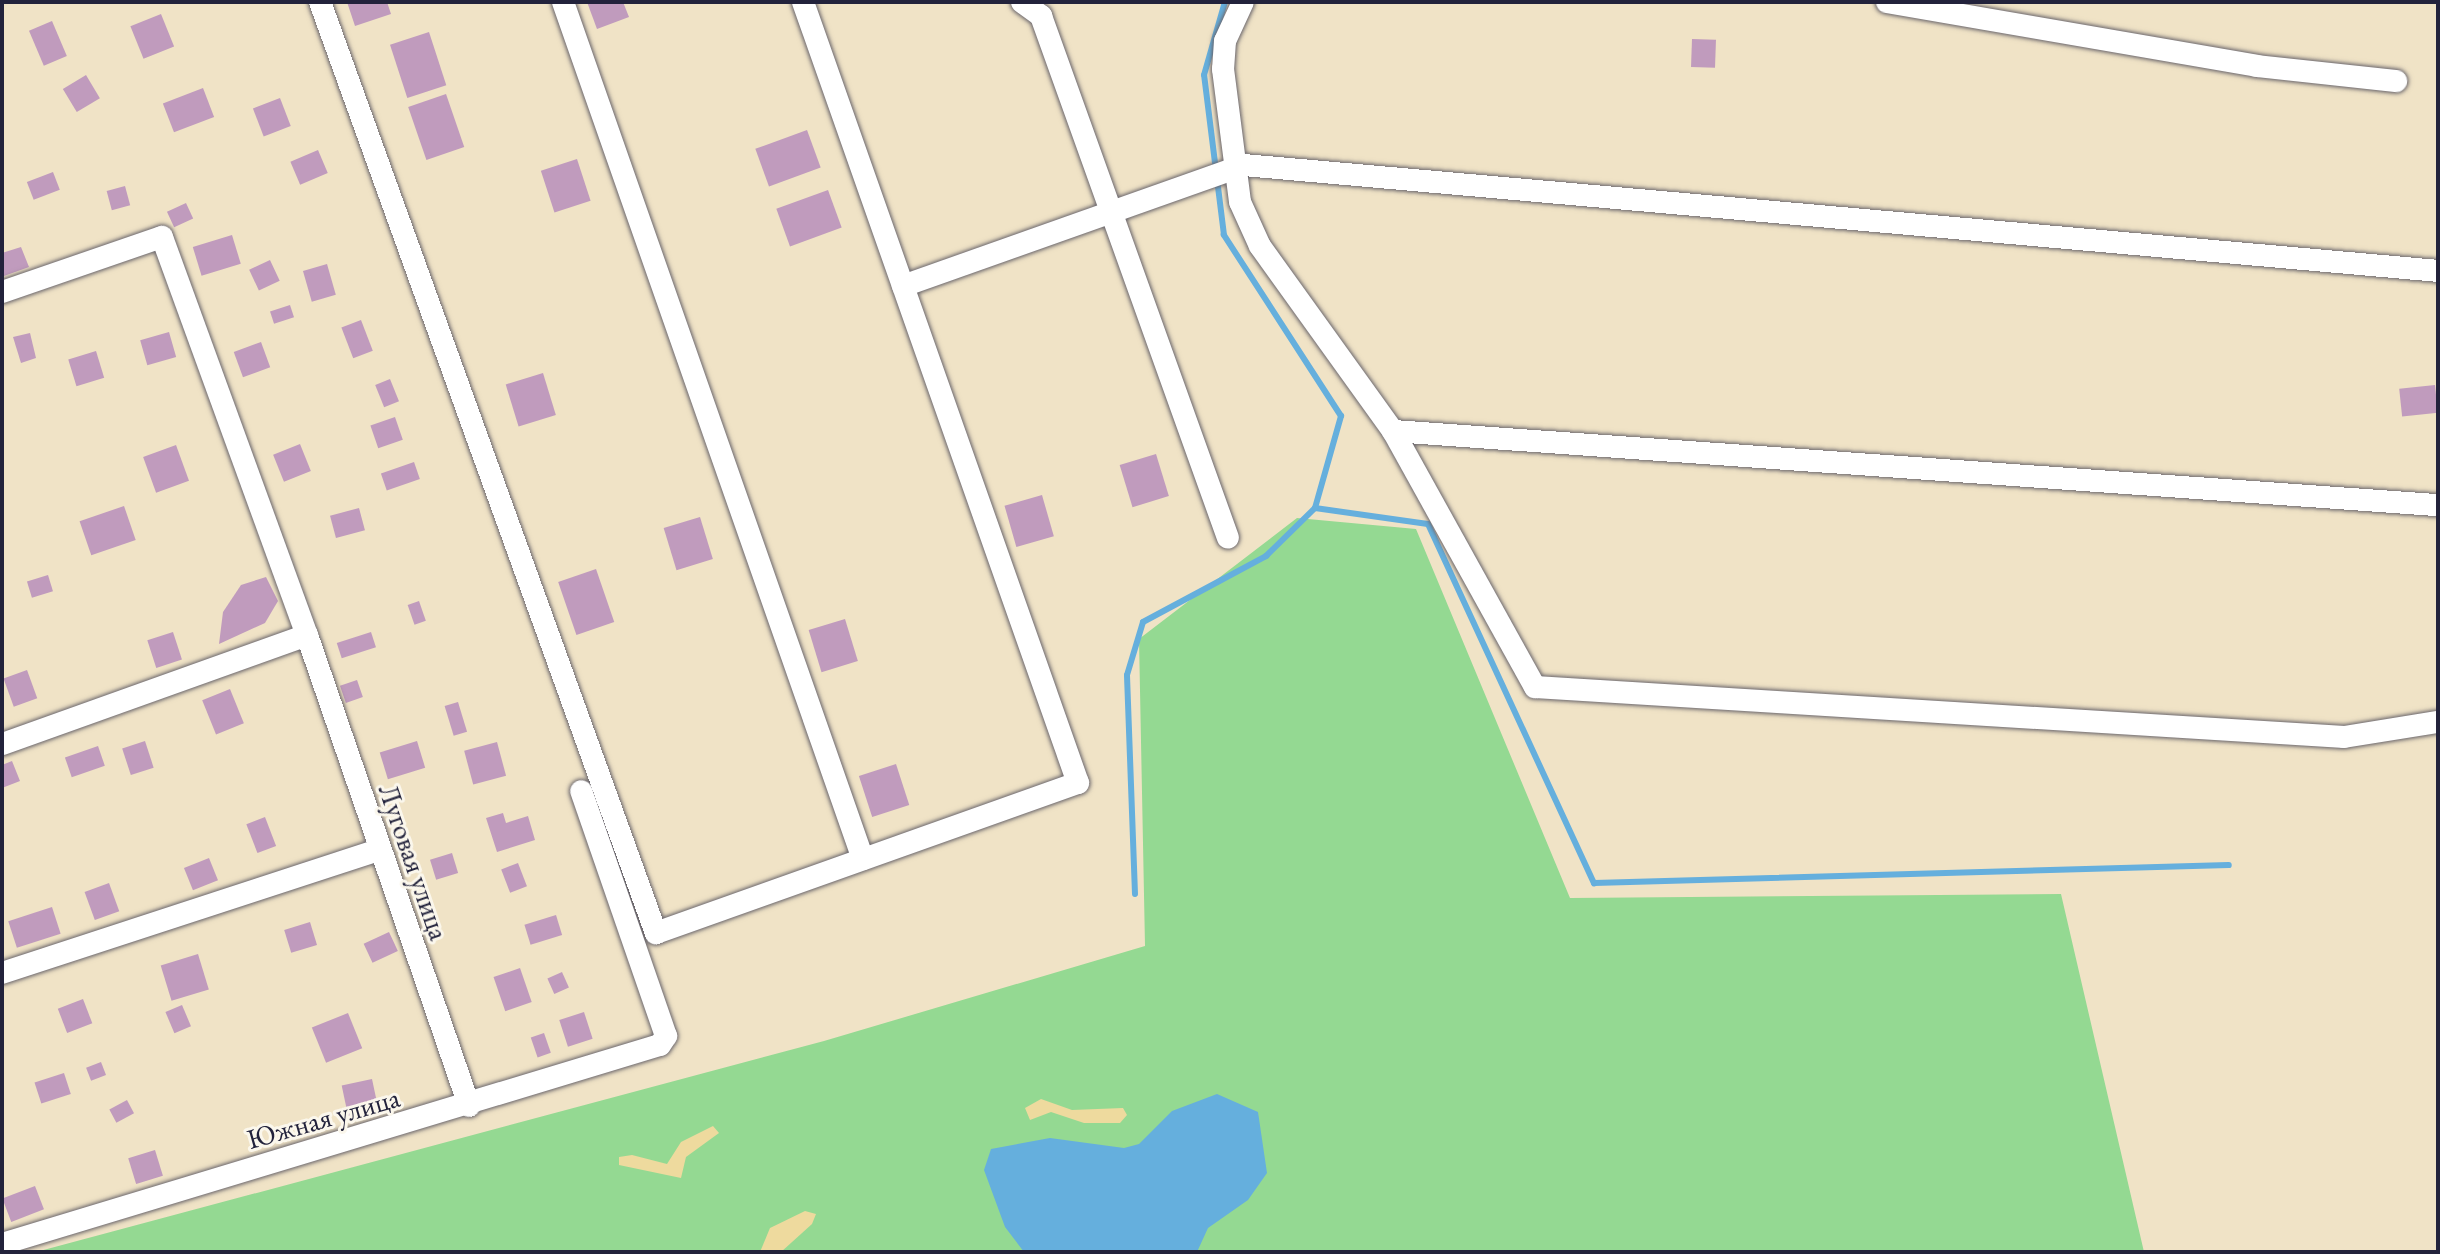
<!DOCTYPE html>
<meta charset="utf-8">
<style>
body{margin:0}
#map{position:relative;width:2440px;height:1254px;overflow:hidden;background:#f0e3c6;font-family:"EB Garamond",serif}
div>[style]{position:absolute}
.green>*{inset:0;background:#94d992}
.sand>*{inset:0;background:#eeda9e}
.water>*{inset:0;background:#65afdd}
.stream>*{height:6px;margin:-3px;padding:0 3px;transform-origin:3px;border-radius:3px;background:#65afdd}
.building>*{inset:0;background:#c09bbd;transform-origin:0 0}
.roads{filter:drop-shadow(0 0 2px #6a666c) drop-shadow(0 0 2px #6a666c)}
.minor>*{height:22px;margin:-11px;padding:0 11px;transform-origin:11px;border-radius:11px;background:#fff}
span{translate:-50% -50%;white-space:nowrap;text-align:center;line-height:1.15;-webkit-text-stroke:6px #fbf7ec;paint-order:stroke}
.street-label{font-size:28px;color:#22223b}
.frame{position:absolute;inset:0;border:4px solid #22223b;pointer-events:none}
</style>
<div id="map">
<div class="green">
<div style="clip-path:polygon(1297px 518px,1416px 529px,1570px 898px,2061px 894px,2144px 1252px,36px 1252px,824px 1041px,1145px 946px,1139px 639px)"></div>
</div>
<div class="sand">
<div style="clip-path:polygon(1041px 1099px,1072px 1110px,1123px 1108px,1127px 1115px,1120px 1123px,1084px 1123px,1051px 1112px,1030px 1120px,1025px 1108px)"></div>
<div style="clip-path:polygon(713px 1126px,719px 1133px,686px 1157px,681px 1178px,619px 1165px,619px 1157px,632px 1155px,667px 1164px,681px 1142px)"></div>
<div style="clip-path:polygon(805px 1211px,816px 1214px,812px 1224px,781px 1252px,760px 1252px,770px 1228px)"></div>
</div>
<div class="water">
<div style="clip-path:polygon(1217px 1094px,1258px 1112px,1267px 1173px,1248px 1200px,1208px 1228px,1197px 1252px,1024px 1252px,1005px 1227px,984px 1170px,991px 1149px,1050px 1138px,1124px 1148px,1139px 1144px,1172px 1111px)"></div>
</div>
<div class="stream">
<div style="left:1315px;top:508px;width:114px;rotate:8.1deg"></div>
<div style="left:1428px;top:524px;width:396px;rotate:65.2deg"></div>
<div style="left:1594px;top:883px;width:635px;rotate:-1.62deg"></div>
<div style="left:1135px;top:894px;width:219px;rotate:-92.1deg"></div>
<div style="left:1127px;top:675px;width:55px;rotate:-73.2deg"></div>
<div style="left:1143px;top:622px;width:140px;rotate:-28.2deg"></div>
<div style="left:1266px;top:556px;width:69px;rotate:-44.4deg"></div>
<div style="left:1315px;top:508px;width:96px;rotate:-74.2deg"></div>
<div style="left:1341px;top:416px;width:216px;rotate:-122.9deg"></div>
<div style="left:1224px;top:235px;width:161px;rotate:-97.1deg"></div>
<div style="left:1204px;top:75px;width:76px;rotate:-74deg"></div>
</div>
<div class="building">
<div style="clip-path:polygon(347px 2px,387px 2px,391px 14px,355px 26px)"></div>
<div style="clip-path:polygon(587px 2px,623px 2px,629px 17px,597px 29px)"></div>
<div style="left:161px;top:14px;width:35px;height:33px;rotate:68deg"></div>
<div style="left:52px;top:21px;width:38px;height:25px;rotate:67deg"></div>
<div style="left:429px;top:32px;width:56px;height:41px;rotate:72deg"></div>
<div style="left:1692px;top:39px;width:24px;height:28px;rotate:2deg"></div>
<div style="left:86px;top:75px;width:27px;height:27px;rotate:59deg"></div>
<div style="left:203px;top:88px;width:31px;height:43px;rotate:69deg"></div>
<div style="left:446px;top:94px;width:56px;height:40px;rotate:71deg"></div>
<div style="left:280px;top:98px;width:30px;height:29px;rotate:69deg"></div>
<div style="left:807px;top:130px;width:40px;height:55px;rotate:70deg"></div>
<div style="left:318px;top:150px;width:25px;height:30px;rotate:67deg"></div>
<div style="left:577px;top:159px;width:44px;height:38px;rotate:72deg"></div>
<div style="left:53px;top:172px;width:19px;height:28px;rotate:69deg"></div>
<div style="left:125px;top:186px;width:20px;height:19px;rotate:75deg"></div>
<div style="left:828px;top:190px;width:40px;height:55px;rotate:70deg"></div>
<div style="left:186px;top:203px;width:17px;height:21px;rotate:65deg"></div>
<div style="left:232px;top:235px;width:30px;height:41px;rotate:73deg"></div>
<div style="clip-path:polygon(21px 247px,29px 267px,4px 276px,2px 253px)"></div>
<div style="left:270px;top:260px;width:23px;height:23px;rotate:65deg"></div>
<div style="left:327px;top:264px;width:32px;height:25px;rotate:74deg"></div>
<div style="left:290px;top:305px;width:13px;height:21px;rotate:72deg"></div>
<div style="left:361px;top:320px;width:33px;height:21px;rotate:69deg"></div>
<div style="left:169px;top:332px;width:26px;height:30px;rotate:74deg"></div>
<div style="clip-path:polygon(30px 333px,36px 358px,21px 363px,13px 337px)"></div>
<div style="left:261px;top:342px;width:27px;height:29px;rotate:70deg"></div>
<div style="left:96px;top:351px;width:28px;height:29px;rotate:73deg"></div>
<div style="left:543px;top:373px;width:44px;height:39px;rotate:73deg"></div>
<div style="left:390px;top:379px;width:24px;height:16px;rotate:68deg"></div>
<div style="left:2435px;top:385px;width:28px;height:36px;rotate:84deg"></div>
<div style="left:395px;top:417px;width:24px;height:26px;rotate:71deg"></div>
<div style="left:300px;top:444px;width:29px;height:29px;rotate:68deg"></div>
<div style="left:176px;top:445px;width:38px;height:35px;rotate:70deg"></div>
<div style="left:1156px;top:454px;width:44px;height:38px;rotate:73deg"></div>
<div style="left:414px;top:462px;width:18px;height:35px;rotate:71deg"></div>
<div style="left:1042px;top:495px;width:43px;height:39px;rotate:74deg"></div>
<div style="left:124px;top:506px;width:36px;height:47px;rotate:71deg"></div>
<div style="left:359px;top:508px;width:23px;height:30px;rotate:75deg"></div>
<div style="left:700px;top:517px;width:44px;height:38px;rotate:73deg"></div>
<div style="left:596px;top:569px;width:56px;height:40px;rotate:71deg"></div>
<div style="left:48px;top:575px;width:17px;height:22px;rotate:73deg"></div>
<div style="clip-path:polygon(266px 577px,278px 601px,265px 623px,219px 644px,223px 612px,241px 585px)"></div>
<div style="left:419px;top:601px;width:21px;height:12px;rotate:71deg"></div>
<div style="left:845px;top:619px;width:44px;height:38px;rotate:73deg"></div>
<div style="left:173px;top:632px;width:29px;height:27px;rotate:72deg"></div>
<div style="left:371px;top:632px;width:16px;height:36px;rotate:72deg"></div>
<div style="left:27px;top:670px;width:30px;height:25px;rotate:70deg"></div>
<div style="left:357px;top:680px;width:18px;height:18px;rotate:71deg"></div>
<div style="left:230px;top:689px;width:37px;height:30px;rotate:68deg"></div>
<div style="left:458px;top:702px;width:31px;height:14px;rotate:73deg"></div>
<div style="left:145px;top:741px;width:28px;height:24px;rotate:72deg"></div>
<div style="left:417px;top:741px;width:28px;height:39px;rotate:73deg"></div>
<div style="left:497px;top:742px;width:35px;height:34px;rotate:75deg"></div>
<div style="left:98px;top:746px;width:21px;height:35px;rotate:71deg"></div>
<div style="clip-path:polygon(12px 761px,20px 781px,2px 788px,2px 765px)"></div>
<div style="left:896px;top:764px;width:43px;height:39px;rotate:72deg"></div>
<div style="clip-path:polygon(503px 813px,506px 823px,528px 816px,535px 840px,497px 852px,486px 818px)"></div>
<div style="left:265px;top:817px;width:31px;height:20px;rotate:69deg"></div>
<div style="left:452px;top:853px;width:21px;height:23px;rotate:73deg"></div>
<div style="left:209px;top:858px;width:24px;height:27px;rotate:68deg"></div>
<div style="left:518px;top:863px;width:25px;height:18px;rotate:69deg"></div>
<div style="left:109px;top:883px;width:30px;height:26px;rotate:70deg"></div>
<div style="left:52px;top:907px;width:28px;height:46px;rotate:72deg"></div>
<div style="left:556px;top:915px;width:21px;height:33px;rotate:73deg"></div>
<div style="left:310px;top:922px;width:24px;height:27px;rotate:73deg"></div>
<div style="left:389px;top:932px;width:21px;height:28px;rotate:65deg"></div>
<div style="left:198px;top:954px;width:37px;height:39px;rotate:73deg"></div>
<div style="left:520px;top:968px;width:36px;height:28px;rotate:71deg"></div>
<div style="left:562px;top:972px;width:17px;height:16px;rotate:66deg"></div>
<div style="left:83px;top:999px;width:26px;height:27px;rotate:69deg"></div>
<div style="left:182px;top:1005px;width:23px;height:18px;rotate:67deg"></div>
<div style="left:584px;top:1012px;width:28px;height:26px;rotate:72deg"></div>
<div style="left:348px;top:1013px;width:38px;height:39px;rotate:68deg"></div>
<div style="left:544px;top:1033px;width:21px;height:14px;rotate:71deg"></div>
<div style="left:101px;top:1062px;width:14px;height:16px;rotate:69deg"></div>
<div style="left:64px;top:1073px;width:22px;height:31px;rotate:72deg"></div>
<div style="left:372px;top:1079px;width:34px;height:31px;rotate:78deg"></div>
<div style="left:127px;top:1100px;width:15px;height:20px;rotate:62deg"></div>
<div style="left:155px;top:1150px;width:27px;height:28px;rotate:73deg"></div>
<div style="left:35px;top:1186px;width:25px;height:35px;rotate:69deg"></div>
</div>
<div class="roads">
<div class="minor">
<div style="left:320px;top:2px;width:990px;rotate:70.16deg"></div>
<div style="left:656px;top:933px;width:448px;rotate:-19.6deg"></div>
<div style="left:1078px;top:783px;width:828px;rotate:-109.4deg"></div>
<div style="left:563px;top:2px;width:908px;rotate:70.71deg"></div>
<div style="left:1022px;top:2px;width:24px;rotate:36deg"></div>
<div style="left:1041px;top:16px;width:554px;rotate:70.29deg"></div>
<div style="left:1243px;top:2px;width:43px;rotate:114.8deg"></div>
<div style="left:1225px;top:41px;width:28px;rotate:94deg"></div>
<div style="left:1223px;top:69px;width:134px;rotate:82.7deg"></div>
<div style="left:1240px;top:202px;width:48px;rotate:65.6deg"></div>
<div style="left:1260px;top:246px;width:228px;rotate:54.3deg"></div>
<div style="left:1393px;top:431px;width:293px;rotate:61deg"></div>
<div style="left:1535px;top:687px;width:811px;rotate:3.54deg"></div>
<div style="left:2344px;top:737px;width:95px;rotate:-9.1deg"></div>
<div style="left:1887px;top:2px;width:375px;rotate:9.8deg"></div>
<div style="left:2257px;top:66px;width:140px;rotate:6.2deg"></div>
<div style="left:903px;top:286px;width:362px;rotate:-19.5deg"></div>
<div style="left:1244px;top:165px;width:1199px;rotate:5.07deg"></div>
<div style="left:2px;top:292px;width:169px;rotate:-19deg"></div>
<div style="left:162px;top:237px;width:424px;rotate:70deg"></div>
<div style="left:307px;top:635px;width:324px;rotate:160.3deg"></div>
<div style="left:1393px;top:431px;width:1046px;rotate:4.06deg"></div>
<div style="left:307px;top:635px;width:498px;rotate:71deg"></div>
<div style="left:2px;top:973px;width:393px;rotate:-18.1deg"></div>
<div style="left:2px;top:1244px;width:687px;rotate:-16.83deg"></div>
<div style="left:660px;top:1045px;width:11px;rotate:-56deg"></div>
<div style="left:666px;top:1036px;width:259px;rotate:-109.1deg"></div>
</div>
</div>
<div class="street-label">
<span style="left:414px;top:862px;rotate:71deg">Луговая улица</span>
<span style="left:323px;top:1118px;rotate:-16deg">Южная улица</span>
</div>
<div class="frame"></div>
</div>
